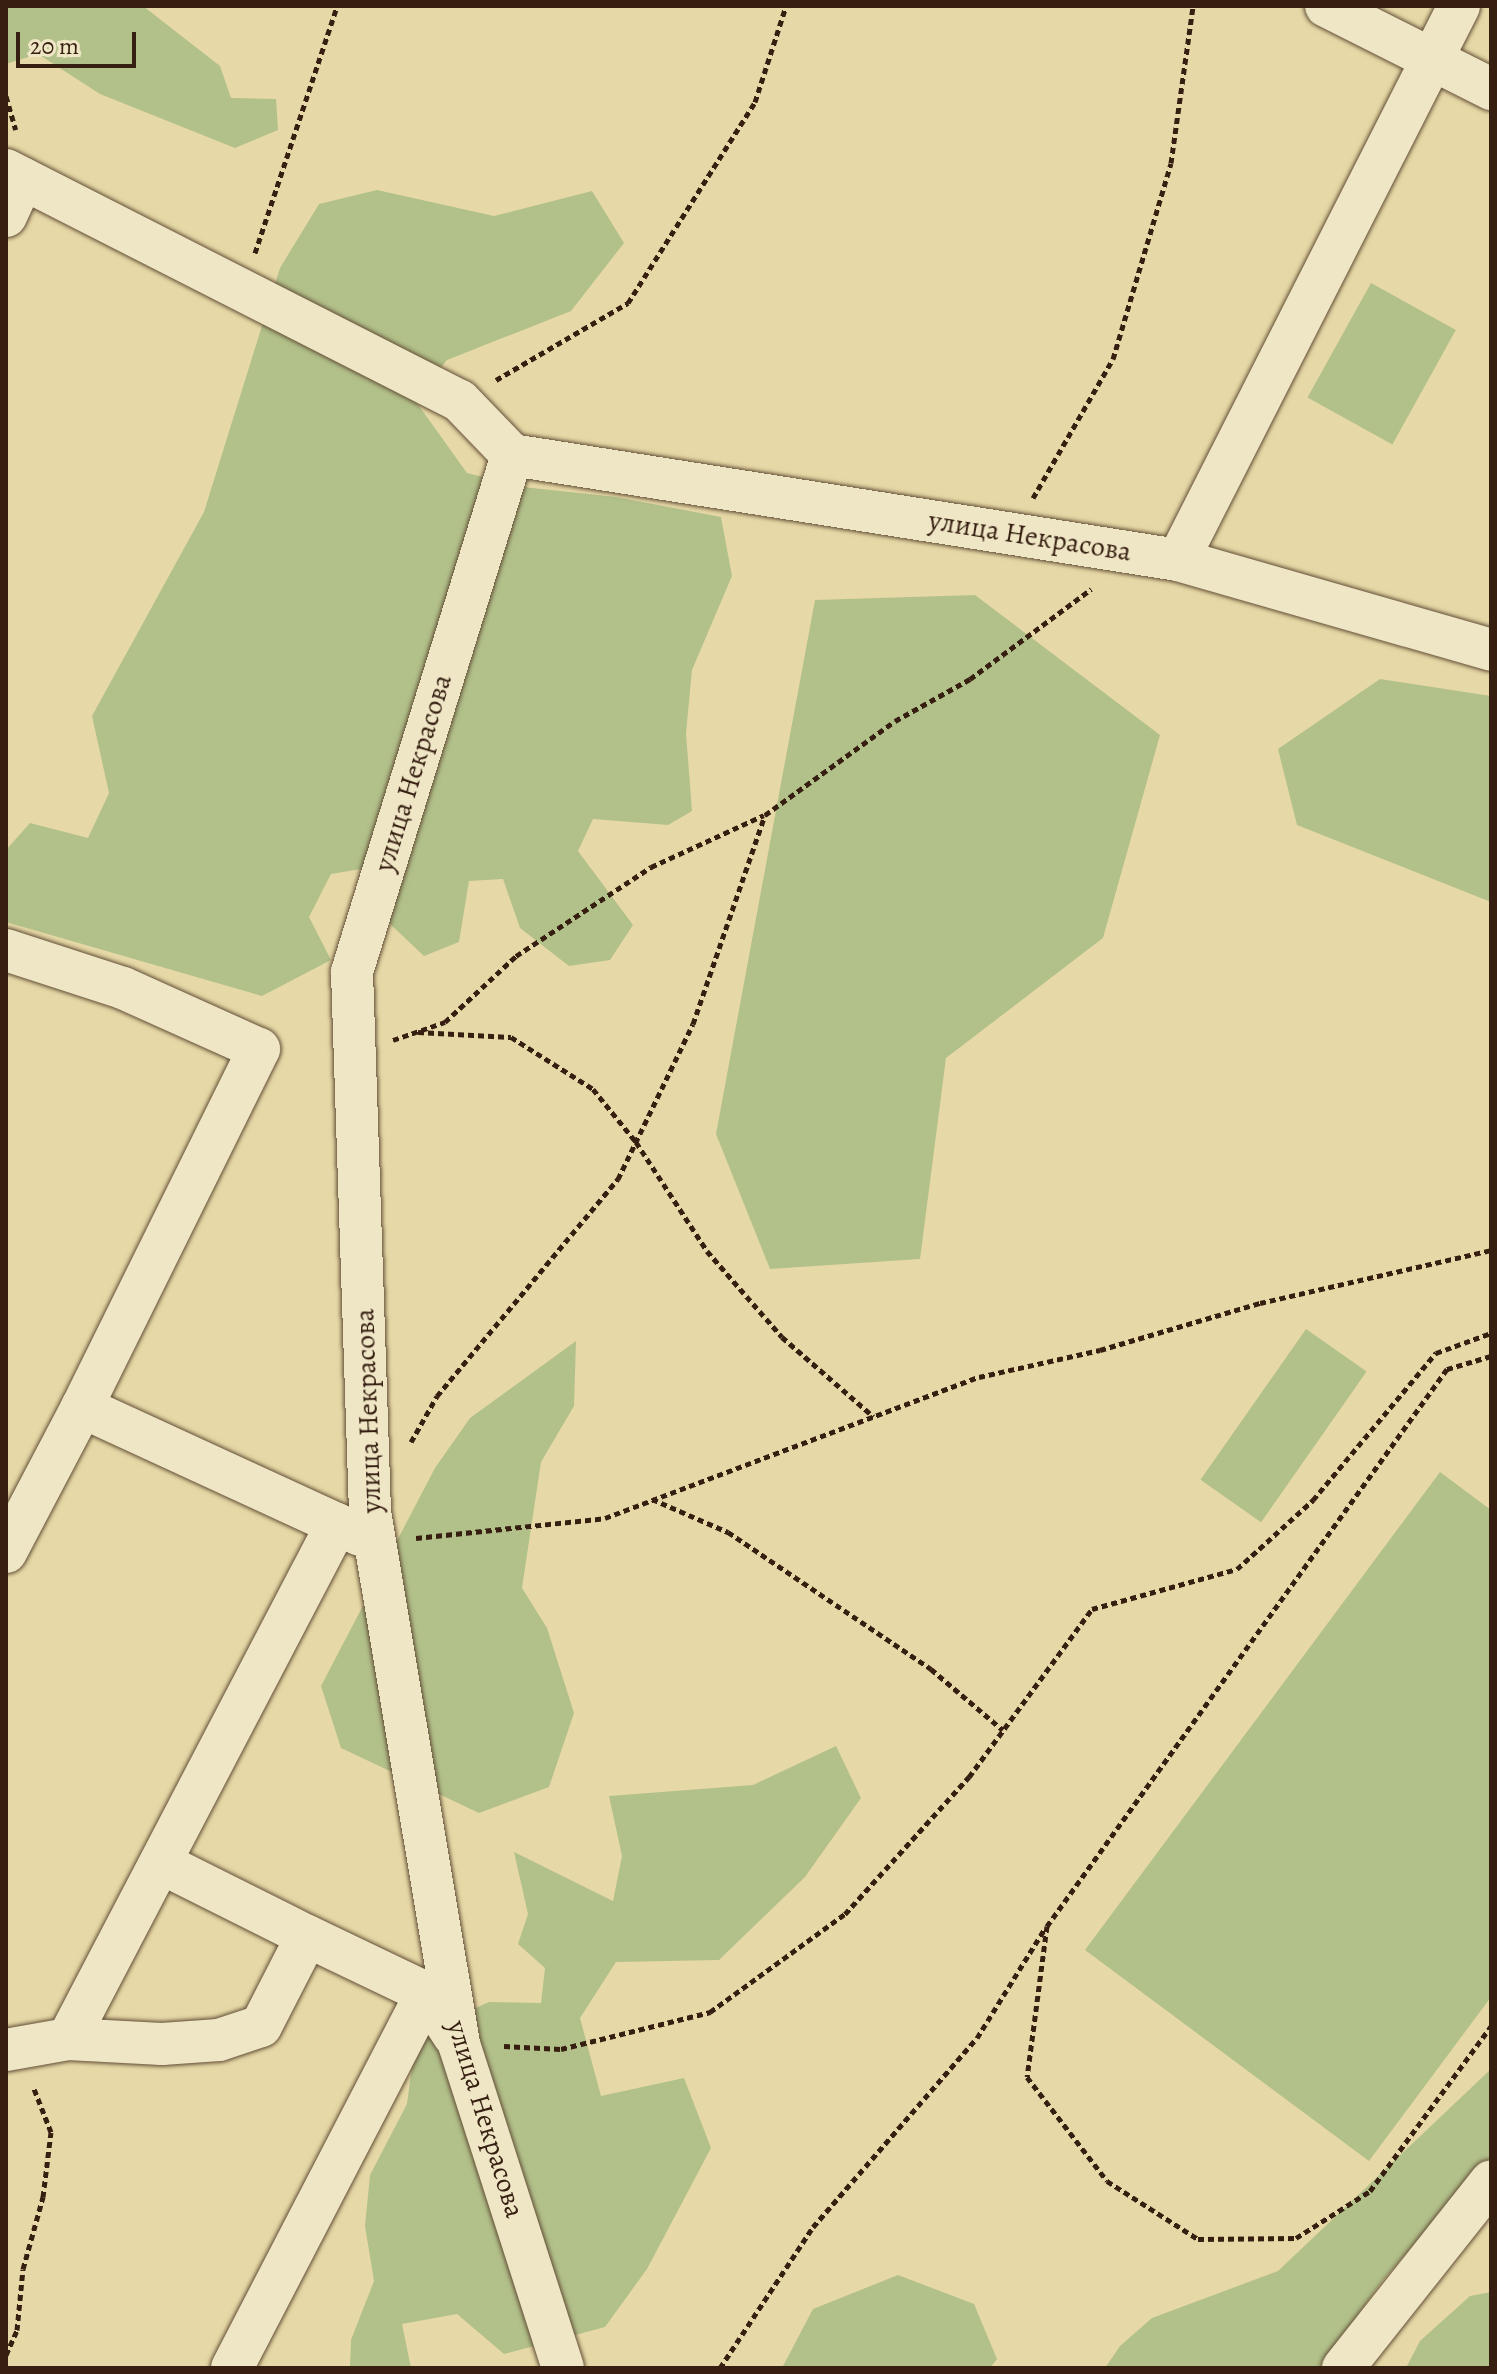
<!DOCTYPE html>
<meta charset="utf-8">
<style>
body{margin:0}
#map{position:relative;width:1497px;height:2374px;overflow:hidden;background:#e7d9a7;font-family:Alegreya,serif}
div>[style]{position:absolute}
.green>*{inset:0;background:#b2c08a;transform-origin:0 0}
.path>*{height:5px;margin-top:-2.5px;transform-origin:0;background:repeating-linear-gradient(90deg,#361f11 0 6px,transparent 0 10px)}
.roads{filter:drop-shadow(0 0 2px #624e36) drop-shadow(0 0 2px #624e36)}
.minor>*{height:42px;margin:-21px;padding:0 21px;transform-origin:21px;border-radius:21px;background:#efe6c6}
span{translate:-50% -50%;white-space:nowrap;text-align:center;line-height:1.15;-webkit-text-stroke:6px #efe6c6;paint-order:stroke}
.street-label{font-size:28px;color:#361f11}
.frame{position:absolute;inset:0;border:8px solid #361f11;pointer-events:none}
.scale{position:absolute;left:16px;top:32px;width:120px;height:36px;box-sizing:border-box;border:4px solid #361f11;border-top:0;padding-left:10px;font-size:24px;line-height:28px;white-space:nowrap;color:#361f11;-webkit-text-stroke:6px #efe6c6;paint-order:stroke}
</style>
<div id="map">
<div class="green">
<div style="clip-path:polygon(6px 6px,143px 6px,220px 66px,231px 98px,276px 99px,278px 130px,235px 148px,100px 94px,38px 54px,6px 64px)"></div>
<div style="clip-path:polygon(377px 190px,494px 216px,592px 191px,624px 243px,571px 311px,447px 360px,414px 399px,467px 473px,523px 487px,616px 497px,721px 517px,732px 576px,692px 670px,686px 733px,692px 811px,668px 825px,593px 819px,578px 851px,633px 925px,610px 960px,569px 966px,520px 928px,503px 879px,469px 881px,459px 942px,424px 956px,389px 923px,373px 867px,331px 874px,309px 917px,331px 960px,262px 996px,6px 922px,6px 850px,30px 823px,88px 838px,109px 793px,92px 716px,204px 512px,280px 268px,319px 204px)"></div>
<div style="left:1371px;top:283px;width:97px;height:131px;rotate:29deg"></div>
<div style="clip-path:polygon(975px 595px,1160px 735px,1103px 938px,946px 1058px,920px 1259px,770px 1269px,716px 1134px,815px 600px)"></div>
<div style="clip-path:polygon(1380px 679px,1491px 696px,1491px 902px,1297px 825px,1278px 749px)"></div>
<div style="left:1306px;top:1329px;width:74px;height:184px;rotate:35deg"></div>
<div style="clip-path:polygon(576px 1341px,574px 1406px,541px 1462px,522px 1588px,547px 1628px,574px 1713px,549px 1787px,479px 1813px,341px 1748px,321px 1686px,435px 1468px,470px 1418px)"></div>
<div style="clip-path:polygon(1440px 1472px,1491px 1510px,1491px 1997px,1369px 2161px,1085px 1950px)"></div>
<div style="clip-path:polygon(836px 1746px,861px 1798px,805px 1877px,719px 1960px,616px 1962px,580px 2018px,601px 2096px,684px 2078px,711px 2148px,647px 2269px,605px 2327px,504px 2354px,457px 2314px,402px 2324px,411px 2368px,350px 2368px,351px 2340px,374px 2281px,365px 2226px,370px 2175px,407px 2104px,416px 2035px,489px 2002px,541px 2003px,545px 1968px,518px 1944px,528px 1914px,514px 1852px,613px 1901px,622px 1856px,609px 1796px,753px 1785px)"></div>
<div style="clip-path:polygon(1491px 2069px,1491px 2156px,1383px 2280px,1319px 2368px,1105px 2368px,1120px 2346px,1152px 2318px,1278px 2271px)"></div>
<div style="clip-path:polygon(898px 2275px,974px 2304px,997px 2359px,990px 2368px,782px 2368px,813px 2309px)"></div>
<div style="clip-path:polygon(1491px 2292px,1491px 2368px,1406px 2368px,1420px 2341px,1470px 2296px)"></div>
</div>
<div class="path">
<div style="left:6px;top:96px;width:35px;rotate:74deg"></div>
<div style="left:255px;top:253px;width:260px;rotate:-71.6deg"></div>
<div style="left:496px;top:380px;width:153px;rotate:-30.3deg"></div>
<div style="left:628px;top:303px;width:238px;rotate:-57.7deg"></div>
<div style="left:755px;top:102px;width:101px;rotate:-72.1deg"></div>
<div style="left:1033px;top:498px;width:160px;rotate:-60.1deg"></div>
<div style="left:1113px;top:359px;width:204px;rotate:-73.5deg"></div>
<div style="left:1171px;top:163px;width:159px;rotate:-82deg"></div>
<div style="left:418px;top:1032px;width:93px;rotate:3.1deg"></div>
<div style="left:511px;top:1037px;width:97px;rotate:32.4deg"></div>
<div style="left:593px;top:1089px;width:68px;rotate:50.9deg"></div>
<div style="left:636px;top:1142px;width:130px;rotate:56.9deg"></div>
<div style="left:707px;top:1251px;width:114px;rotate:48.9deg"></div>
<div style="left:782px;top:1337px;width:121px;rotate:41deg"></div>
<div style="left:393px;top:1040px;width:55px;rotate:-19.1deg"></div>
<div style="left:445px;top:1022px;width:97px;rotate:-42.9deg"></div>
<div style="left:516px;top:956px;width:162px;rotate:-33.4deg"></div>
<div style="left:651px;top:867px;width:124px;rotate:-24.7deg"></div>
<div style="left:1491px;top:1356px;width:46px;rotate:163.5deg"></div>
<div style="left:1447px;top:1369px;width:686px;rotate:125.68deg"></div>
<div style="left:1047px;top:1926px;width:152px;rotate:97.5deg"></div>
<div style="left:1027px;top:2077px;width:131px;rotate:52.4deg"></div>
<div style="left:1107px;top:2181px;width:108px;rotate:32.5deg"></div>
<div style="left:1198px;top:2239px;width:98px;rotate:-0.6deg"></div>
<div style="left:1296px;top:2238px;width:88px;rotate:-32.4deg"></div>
<div style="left:1370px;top:2191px;width:205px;rotate:-53.7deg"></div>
<div style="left:411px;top:1442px;width:53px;rotate:-60.5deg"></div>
<div style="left:437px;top:1396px;width:283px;rotate:-50.2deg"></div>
<div style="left:618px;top:1179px;width:172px;rotate:-64.2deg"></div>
<div style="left:693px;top:1024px;width:221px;rotate:-71deg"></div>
<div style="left:765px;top:815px;width:160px;rotate:-35.9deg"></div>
<div style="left:895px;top:721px;width:86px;rotate:-29.2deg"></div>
<div style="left:970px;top:679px;width:151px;rotate:-36.6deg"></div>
<div style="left:652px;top:1499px;width:83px;rotate:23.5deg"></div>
<div style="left:728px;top:1532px;width:245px;rotate:34deg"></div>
<div style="left:931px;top:1669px;width:94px;rotate:40.3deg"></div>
<div style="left:416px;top:1538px;width:190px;rotate:-6deg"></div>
<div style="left:605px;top:1518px;width:400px;rotate:-20.7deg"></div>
<div style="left:979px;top:1377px;width:124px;rotate:-12.6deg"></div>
<div style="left:1100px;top:1350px;width:167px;rotate:-16.4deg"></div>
<div style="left:1260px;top:1303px;width:237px;rotate:-12.9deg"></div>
<div style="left:504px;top:2046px;width:57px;rotate:3deg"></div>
<div style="left:561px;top:2049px;width:154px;rotate:-13.9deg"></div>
<div style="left:710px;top:2012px;width:167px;rotate:-36deg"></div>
<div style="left:845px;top:1914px;width:185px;rotate:-47.9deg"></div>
<div style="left:969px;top:1777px;width:208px;rotate:-53.8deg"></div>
<div style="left:1092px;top:1609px;width:150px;rotate:-15.4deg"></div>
<div style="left:1237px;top:1569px;width:103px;rotate:-42.2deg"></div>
<div style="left:1313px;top:1500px;width:192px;rotate:-50.1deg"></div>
<div style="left:1436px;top:1353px;width:59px;rotate:-20deg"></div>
<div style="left:6px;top:2355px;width:27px;rotate:-66deg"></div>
<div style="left:17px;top:2330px;width:61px;rotate:-84.4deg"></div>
<div style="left:23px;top:2269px;width:75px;rotate:-74.5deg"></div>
<div style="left:43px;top:2197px;width:65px;rotate:-83deg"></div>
<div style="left:51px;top:2132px;width:49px;rotate:-111.4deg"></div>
<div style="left:720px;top:2368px;width:169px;rotate:-56.6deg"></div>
<div style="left:813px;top:2227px;width:250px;rotate:-49.1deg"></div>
<div style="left:977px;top:2038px;width:127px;rotate:-58.2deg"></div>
</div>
<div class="roads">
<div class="minor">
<div style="left:1326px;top:6px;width:185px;rotate:26.7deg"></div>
<div style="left:6px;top:170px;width:509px;rotate:26.97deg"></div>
<div style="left:460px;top:401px;width:75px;rotate:46.1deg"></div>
<div style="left:512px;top:455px;width:674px;rotate:8.96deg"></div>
<div style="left:1178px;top:560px;width:326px;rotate:16deg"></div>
<div style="left:6px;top:216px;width:41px;rotate:-65.3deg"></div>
<div style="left:512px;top:455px;width:541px;rotate:107.2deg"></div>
<div style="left:352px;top:972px;width:540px;rotate:88.09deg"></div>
<div style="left:370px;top:1512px;width:539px;rotate:80.5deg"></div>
<div style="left:459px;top:2044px;width:340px;rotate:72.2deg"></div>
<div style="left:1178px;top:560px;width:621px;rotate:-63.1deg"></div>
<div style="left:6px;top:950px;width:123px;rotate:18deg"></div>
<div style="left:123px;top:988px;width:149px;rotate:24.2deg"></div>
<div style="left:259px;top:1049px;width:399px;rotate:116.3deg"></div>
<div style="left:6px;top:1552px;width:164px;rotate:-62.3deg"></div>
<div style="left:82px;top:1407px;width:306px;rotate:24.7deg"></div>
<div style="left:161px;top:1863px;width:163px;rotate:26.6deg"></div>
<div style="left:68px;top:2039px;width:581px;rotate:-62.42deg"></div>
<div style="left:6px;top:2050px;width:63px;rotate:-10.1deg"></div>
<div style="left:68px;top:2039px;width:94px;rotate:3deg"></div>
<div style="left:162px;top:2044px;width:57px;rotate:-4deg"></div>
<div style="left:219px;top:2040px;width:44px;rotate:-18.4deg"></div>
<div style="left:261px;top:2026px;width:101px;rotate:-62.9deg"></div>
<div style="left:307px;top:1936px;width:132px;rotate:25.6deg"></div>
<div style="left:426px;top:1993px;width:51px;rotate:56.9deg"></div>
<div style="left:232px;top:2368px;width:422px;rotate:-62.6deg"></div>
<div style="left:1343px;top:2368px;width:238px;rotate:-51.6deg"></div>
</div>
</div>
<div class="street-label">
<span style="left:1030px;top:536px;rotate:9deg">улица Некрасова</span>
<span style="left:413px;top:773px;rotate:-73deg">улица Некрасова</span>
<span style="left:368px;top:1411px;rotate:-92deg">улица Некрасова</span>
<span style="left:486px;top:2119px;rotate:73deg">улица Некрасова</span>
</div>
<div class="frame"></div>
<div class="scale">20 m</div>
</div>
